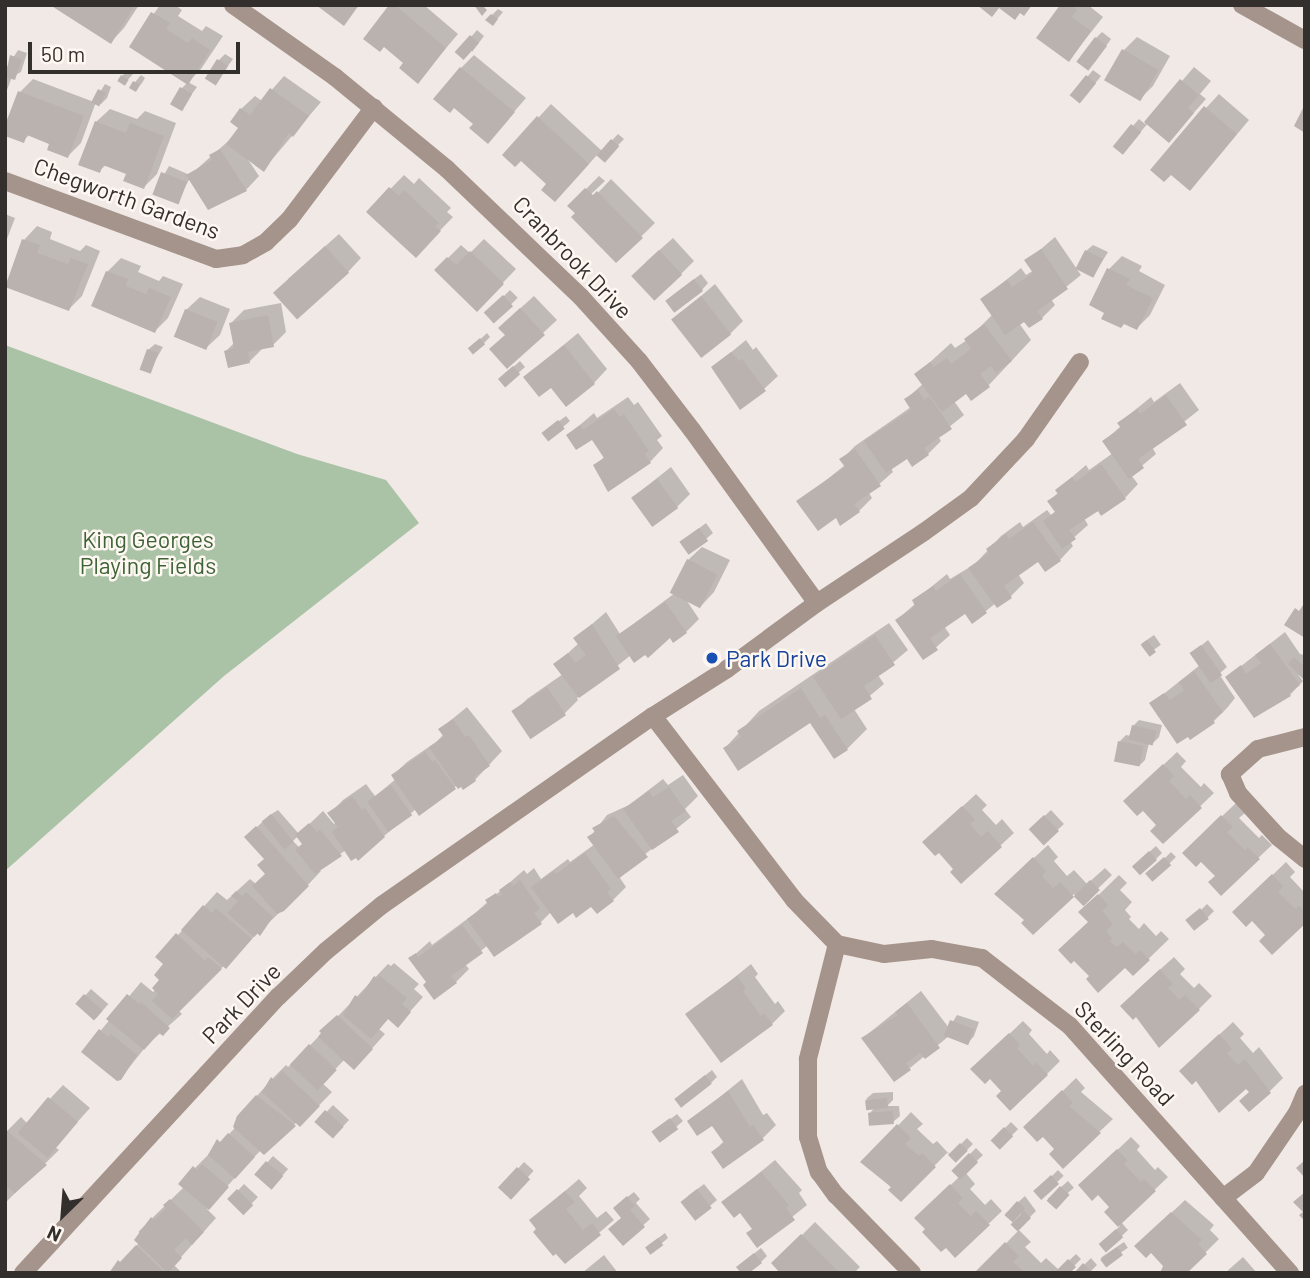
<!DOCTYPE html>
<style>
body{margin:0}
#map{position:relative;width:1310px;height:1278px;overflow:hidden;background:#f1e9e5;font-family:Barlow,sans-serif}
div>[style]{position:absolute}
.green>*{inset:0;background:#aac2a5}
.shadow>*{inset:0;background:#0003;transform-origin:0 0}
.building>*{inset:0;background:#b9b2ae;transform-origin:0 0}
.minor>*{height:18px;margin:-9px;padding:0 9px;transform-origin:9px;border-radius:9px;background:#a5948c}
.tertiary>*{height:18px;margin:-9px;padding:0 9px;transform-origin:9px;border-radius:9px;background:#a5948c}
.dots>*{width:19px;height:19px;translate:-50% -50%;box-sizing:border-box;border:4px solid #fef7f2;border-radius:50%}
span{translate:-50% -50%;white-space:nowrap;text-align:center;line-height:1.15;-webkit-text-stroke:5px #fef7f2;paint-order:stroke}
.street-label{font-size:23px;color:#322f2d}
.park-label{font-size:23px;color:#3c6336}
.transit-label{font-size:23px;color:#164399}
.left{translate:0 -50%;text-align:left}
.frame{position:absolute;inset:0;border:7px solid #322f2d;pointer-events:none}
.north{position:absolute;left:28px;top:1180px;width:70px;height:70px;-webkit-text-stroke:5px #fef7f2;paint-order:stroke;rotate:205deg;font-size:19px;font-weight:700;line-height:28px;text-align:center;color:#322f2d}
.north::after{content:'';display:block;margin:auto;width:24px;height:32px;background:#322f2d;clip-path:polygon(50% 0,100% 100%,50% 72%,0 100%)}
.scale{position:absolute;left:28px;top:42px;width:212px;height:32px;box-sizing:border-box;border:4px solid #322f2d;border-top:0;padding-left:9px;font-size:21px;line-height:24px;white-space:nowrap;color:#322f2d;-webkit-text-stroke:5px #fef7f2;paint-order:stroke}
</style>
<div id="map">
<div class="green">
<div style="clip-path:polygon(5px 345px,297px 454px,386px 480px,419px 523px,224px 676px,5px 871px)"></div>
</div>
<div class="shadow">
<div style="clip-path:polygon(55px 5px,139px 5px,124px 28px,111px 42px)"></div>
<div style="clip-path:polygon(160px 5px,175px 5px,182px 10px,178px 16px,202px 31px,206px 26px,223px 36px,201px 69px,188px 82px,197px 87px,181px 109px,182px 88px,188px 82px,131px 46px)"></div>
<div style="clip-path:polygon(391px 5px,424px 5px,458px 34px,418px 81px,406px 63px)"></div>
<div style="clip-path:polygon(1063px 5px,1088px 5px,1103px 17px,1069px 60px)"></div>
<div style="clip-path:polygon(498px 9px,503px 12px,493px 24px,492px 15px)"></div>
<div style="clip-path:polygon(477px 30px,484px 36px,472px 52px,471px 37px)"></div>
<div style="clip-path:polygon(1102px 32px,1111px 39px,1095px 62px,1096px 38px)"></div>
<div style="clip-path:polygon(1137px 37px,1170px 56px,1153px 86px,1140px 99px,1124px 50px)"></div>
<div style="clip-path:polygon(18px 50px,27px 53px,21px 72px,12px 77px,5px 95px,5px 71px)"></div>
<div style="clip-path:polygon(225px 54px,233px 59px,215px 84px,219px 60px)"></div>
<div style="clip-path:polygon(474px 55px,526px 98px,488px 142px,476px 123px,461px 68px)"></div>
<div style="clip-path:polygon(1194px 67px,1211px 81px,1200px 94px,1206px 99px,1169px 141px,1148px 123px,1129px 146px,1115px 146px,1139px 119px,1145px 124px)"></div>
<div style="clip-path:polygon(128px 70px,134px 73px,124px 84px,122px 76px)"></div>
<div style="clip-path:polygon(1093px 70px,1101px 76px,1087px 94px,1073px 94px)"></div>
<div style="clip-path:polygon(141px 75px,145px 78px,142px 83px,136px 90px,131px 87px)"></div>
<div style="clip-path:polygon(284px 76px,321px 102px,263px 170px,247px 158px,259px 176px,246px 190px,190px 178px,177px 202px,154px 193px,169px 166px,190px 175px,234px 136px,240px 128px,241px 109px,255px 96px,262px 101px)"></div>
<div style="clip-path:polygon(33px 79px,94px 102px,105px 84px,111px 87px,107px 98px,101px 104px,96px 102px,81px 143px,68px 156px,51px 143px,30px 134px,23px 141px,20px 92px)"></div>
<div style="clip-path:polygon(1219px 94px,1249px 120px,1203px 175px,1206px 108px)"></div>
<div style="clip-path:polygon(551px 104px,602px 151px,618px 134px,624px 139px,604px 160px,598px 154px,568px 187px,548px 184px,538px 118px)"></div>
<div style="clip-path:polygon(110px 109px,137px 119px,145px 111px,176px 123px,157px 174px,144px 187px,128px 173px,106px 165px,99px 171px,96px 122px)"></div>
<div style="clip-path:polygon(404px 175px,414px 184px,419px 178px,451px 208px,447px 212px,453px 217px,429px 242px,368px 212px)"></div>
<div style="clip-path:polygon(599px 176px,605px 181px,589px 196px,592px 199px,611px 179px,655px 223px,616px 261px,569px 206px)"></div>
<div style="clip-path:polygon(5px 214px,15px 218px,5px 244px)"></div>
<div style="clip-path:polygon(37px 226px,52px 232px,50px 239px,80px 251px,86px 245px,100px 251px,82px 296px,69px 309px,24px 240px)"></div>
<div style="clip-path:polygon(339px 234px,361px 258px,348px 272px,288px 279px)"></div>
<div style="clip-path:polygon(1055px 237px,1081px 275px,1051px 299px,1055px 305px,1042px 318px,1025px 319px,1019px 323px,1031px 340px,988px 386px,966px 392px,954px 401px,964px 415px,938px 436px,941px 441px,928px 454px,907px 457px,891px 468px,893px 472px,869px 493px,872px 498px,859px 511px,836px 516px,799px 502px,845px 465px,842px 459px,855px 446px,911px 407px,906px 399px,924px 383px,917px 374px,951px 343px,955px 348px,967px 340px,993px 314px,982px 299px,1021px 268px,1026px 275px,1034px 270px,1027px 261px)"></div>
<div style="clip-path:polygon(673px 238px,694px 261px,681px 274px,646px 262px)"></div>
<div style="clip-path:polygon(484px 239px,516px 269px,477px 310px,436px 270px,461px 245px,470px 253px)"></div>
<div style="clip-path:polygon(1093px 245px,1108px 252px,1094px 275px,1086px 251px)"></div>
<div style="clip-path:polygon(1122px 256px,1142px 266px,1139px 271px,1165px 285px,1150px 315px,1137px 328px,1109px 269px)"></div>
<div style="clip-path:polygon(121px 258px,141px 266px,138px 272px,159px 281px,163px 276px,183px 284px,168px 318px,155px 331px,107px 272px)"></div>
<div style="clip-path:polygon(701px 274px,708px 283px,702px 290px,673px 295px)"></div>
<div style="clip-path:polygon(715px 284px,743px 321px,730px 334px,673px 320px)"></div>
<div style="left:510px;top:290px;width:11px;height:33px;rotate:45deg"></div>
<div style="clip-path:polygon(534px 296px,557px 320px,543px 333px,507px 334px,514px 314px)"></div>
<div style="clip-path:polygon(200px 297px,230px 309px,220px 335px,206px 348px,186px 310px)"></div>
<div style="clip-path:polygon(281px 303px,286px 332px,273px 345px,263px 348px,249px 362px,226px 351px,234px 343px,230px 324px,244px 310px)"></div>
<div style="clip-path:polygon(487px 333px,490px 337px,474px 353px,470px 349px)"></div>
<div style="clip-path:polygon(578px 333px,607px 369px,594px 383px,551px 385px,525px 377px)"></div>
<div style="clip-path:polygon(746px 340px,753px 350px,756px 347px,778px 376px,764px 389px,713px 367px)"></div>
<div style="clip-path:polygon(155px 344px,163px 347px,149px 372px,148px 350px)"></div>
<div style="clip-path:polygon(520px 361px,525px 367px,505px 385px,506px 373px)"></div>
<div style="clip-path:polygon(1180px 383px,1199px 410px,1152px 447px,1156px 454px,1131px 475px,1138px 484px,1125px 498px,1084px 518px,1088px 525px,1070px 541px,1073px 546px,1060px 560px,1039px 559px,1018px 574px,1024px 583px,1011px 596px,996px 603px,972px 622px,965px 612px,944px 626px,950px 635px,924px 658px,897px 620px,916px 603px,914px 601px,947px 574px,950px 579px,975px 564px,1001px 536px,1020px 522px,1023px 527px,1047px 510px,1051px 515px,1056px 511px,1049px 501px,1059px 492px,1057px 490px,1086px 465px,1089px 470px,1113px 453px,1104px 441px,1121px 426px,1119px 423px,1151px 397px,1154px 402px)"></div>
<div style="clip-path:polygon(628px 397px,634px 405px,638px 402px,662px 436px,657px 440px,663px 448px,650px 462px,595px 466px,605px 456px,593px 437px,568px 435px,594px 413px,597px 418px)"></div>
<div style="clip-path:polygon(566px 416px,570px 421px,549px 439px,551px 427px)"></div>
<div style="clip-path:polygon(671px 467px,690px 494px,677px 507px,633px 497px)"></div>
<div style="clip-path:polygon(706px 523px,713px 533px,706px 539px,681px 542px)"></div>
<div style="clip-path:polygon(702px 547px,730px 560px,714px 592px,701px 606px,685px 598px,699px 619px,686px 632px,671px 636px,646px 652px,631px 655px,577px 698px,578px 700px,565px 713px,531px 736px,514px 712px,527px 699px,563px 674px,556px 664px,579px 643px,576px 638px,606px 612px,620px 634px,675px 593px,688px 560px)"></div>
<div style="clip-path:polygon(889px 623px,908px 650px,878px 675px,884px 684px,854px 709px,867px 729px,847px 749px,811px 720px,725px 748px,759px 711px)"></div>
<div style="clip-path:polygon(1285px 632px,1300px 654px,1305px 655px,1305px 679px,1298px 675px,1303px 681px,1290px 695px,1227px 677px)"></div>
<div style="left:1154px;top:635px;width:12px;height:15px;rotate:55deg"></div>
<div style="clip-path:polygon(1208px 640px,1227px 667px,1219px 674px,1235px 698px,1227px 708px,1214px 721px,1151px 704px,1200px 665px,1192px 653px)"></div>
<div style="clip-path:polygon(evenodd,467px 707px,502px 751px,475px 780px,458px 785px,416px 809px,358px 858px,346px 850px,318px 869px,321px 871px,306px 887px,178px 1010px,182px 1014px,147px 1045px,120px 1079px,83px 1052px,141px 982px,153px 992px,156px 989px,166px 964px,158px 957px,217px 892px,227px 900px,250px 879px,256px 884px,267px 874px,266px 858px,246px 837px,270px 815px,278px 810px,299px 834px,323px 811px,334px 824px,336px 822px,330px 813px,343px 800px,366px 784px,375px 796px,396px 779px,393px 775px,407px 762px,436px 742px,444px 734px,440px 729px,467px 707px,298px 836px,304px 844px,300px 848px,293px 841px,298px 836px)"></div>
<div style="clip-path:polygon(1139px 720px,1162px 725px,1159px 737px,1153px 743px,1149px 743px,1145px 760px,1139px 766px,1120px 741px,1126px 735px,1131px 736px,1133px 726px)"></div>
<div style="clip-path:polygon(1177px 752px,1186px 761px,1181px 767px,1201px 787px,1204px 783px,1214px 793px,1163px 842px,1159px 825px,1139px 788px)"></div>
<div style="clip-path:polygon(683px 775px,698px 796px,685px 809px,691px 817px,622px 873px,620px 878px,626px 887px,613px 900px,573px 911px,551px 912px,540px 923px,488px 945px,465px 964px,469px 969px,456px 982px,428px 982px,411px 958px,430px 941px,432px 945px,474px 914px,524px 870px,527px 874px,534px 868px,541px 879px,568px 859px,570px 862px,595px 844px,590px 837px,607px 815px,629px 805px,663px 779px,668px 785px)"></div>
<div style="clip-path:polygon(976px 794px,987px 805px,982px 810px,996px 825px,1002px 819px,1014px 833px,961px 882px,938px 829px)"></div>
<div style="clip-path:polygon(1236px 803px,1245px 813px,1239px 818px,1259px 838px,1262px 835px,1272px 845px,1221px 893px,1217px 876px,1197px 840px)"></div>
<div style="left:1051px;top:810px;width:19px;height:27px;rotate:47deg"></div>
<div style="clip-path:polygon(1048px 845px,1058px 857px,1054px 861px,1067px 876px,1074px 870px,1087px 884px,1105px 868px,1112px 875px,1082px 904px,1074px 894px,1033px 933px,1009px 881px)"></div>
<div style="clip-path:polygon(1156px 846px,1162px 853px,1156px 859px,1140px 860px)"></div>
<div style="left:1171px;top:852px;width:7px;height:32px;rotate:45deg"></div>
<div style="clip-path:polygon(1286px 862px,1295px 872px,1290px 877px,1305px 893px,1305px 921px,1267px 935px,1248px 899px)"></div>
<div style="clip-path:polygon(1119px 875px,1127px 883px,1120px 890px,1132px 902px,1125px 910px,1131px 917px,1129px 919px,1139px 929px,1144px 923px,1156px 936px,1161px 931px,1169px 939px,1133px 974px,1125px 965px,1091px 976px,1089px 921px,1081px 912px)"></div>
<div style="left:1207px;top:904px;width:10px;height:25px;rotate:45deg"></div>
<div style="clip-path:polygon(1174px 957px,1185px 969px,1180px 974px,1194px 988px,1199px 983px,1212px 996px,1199px 1009px,1135px 992px)"></div>
<div style="clip-path:polygon(394px 963px,419px 984px,414px 989px,423px 997px,398px 1025px,389px 1018px,379px 1029px,385px 1034px,367px 1054px,345px 1059px,322px 1083px,332px 1092px,300px 1125px,297px 1122px,264px 1153px,261px 1150px,240px 1172px,207px 1209px,216px 1218px,174px 1265px,182px 1273px,110px 1273px,139px 1243px,139px 1231px,184px 1187px,195px 1168px,234px 1129px,238px 1117px,273px 1078px,286px 1065px,288px 1067px,297px 1059px,388px 964px,391px 966px)"></div>
<div style="clip-path:polygon(751px 964px,758px 974px,755px 977px,775px 1004px,778px 1001px,785px 1011px,772px 1024px,688px 1015px)"></div>
<div style="left:91px;top:989px;width:23px;height:19px;rotate:41deg"></div>
<div style="clip-path:polygon(921px 991px,949px 1028px,957px 1015px,979px 1022px,974px 1036px,968px 1043px,949px 1036px,910px 1068px,863px 1038px)"></div>
<div style="clip-path:polygon(1023px 1021px,1032px 1030px,1029px 1034px,1047px 1054px,1050px 1050px,1060px 1061px,1047px 1074px,1004px 1091px,990px 1077px,986px 1056px)"></div>
<div style="clip-path:polygon(1233px 1022px,1244px 1034px,1240px 1038px,1253px 1053px,1259px 1047px,1283px 1078px,1269px 1092px,1251px 1092px,1195px 1057px)"></div>
<div style="clip-path:polygon(712px 1070px,717px 1077px,711px 1083px,683px 1093px)"></div>
<div style="clip-path:polygon(1076px 1078px,1085px 1088px,1081px 1092px,1113px 1119px,1063px 1166px,1039px 1114px)"></div>
<div style="clip-path:polygon(742px 1079px,763px 1115px,767px 1113px,776px 1125px,763px 1138px,713px 1152px,724px 1141px,712px 1123px,689px 1122px)"></div>
<div style="clip-path:polygon(63px 1085px,90px 1108px,55px 1147px,59px 1150px,5px 1203px,5px 1133px,21px 1117px,27px 1123px)"></div>
<div style="clip-path:polygon(893px 1092px,893px 1100px,887px 1106px,899px 1106px,900px 1116px,893px 1122px,870px 1113px,876px 1106px,866px 1099px,873px 1093px)"></div>
<div style="left:333px;top:1105px;width:22px;height:23px;rotate:43deg"></div>
<div style="clip-path:polygon(911px 1112px,923px 1124px,917px 1129px,933px 1144px,937px 1141px,950px 1155px,967px 1138px,973px 1144px,956px 1161px,948px 1152px,901px 1200px,885px 1180px,863px 1162px)"></div>
<div style="clip-path:polygon(677px 1114px,683px 1121px,660px 1141px,660px 1127px)"></div>
<div style="left:1011px;top:1122px;width:10px;height:25px;rotate:45deg"></div>
<div style="clip-path:polygon(1131px 1137px,1140px 1146px,1137px 1150px,1155px 1170px,1158px 1167px,1168px 1177px,1121px 1222px,1128px 1230px,1107px 1250px,1101px 1244px,1120px 1226px,1106px 1212px,1111px 1207px,1094px 1172px)"></div>
<div style="clip-path:polygon(976px 1148px,983px 1155px,965px 1172px,975px 1184px,970px 1189px,985px 1205px,991px 1199px,1002px 1211px,955px 1256px,917px 1218px,960px 1176px,954px 1170px)"></div>
<div style="left:273px;top:1156px;width:20px;height:25px;rotate:41deg"></div>
<div style="clip-path:polygon(775px 1160px,802px 1190px,799px 1193px,807px 1205px,757px 1245px,753px 1228px,741px 1211px,724px 1202px)"></div>
<div style="left:524px;top:1162px;width:13px;height:35px;rotate:42deg"></div>
<div style="left:1058px;top:1170px;width:8px;height:31px;rotate:45deg"></div>
<div style="clip-path:polygon(579px 1179px,587px 1188px,579px 1196px,597px 1218px,606px 1211px,614px 1220px,565px 1262px,531px 1220px)"></div>
<div style="left:1068px;top:1181px;width:9px;height:27px;rotate:49deg"></div>
<div style="left:244px;top:1184px;width:19px;height:21px;rotate:43deg"></div>
<div style="clip-path:polygon(704px 1184px,717px 1200px,710px 1206px,688px 1196px)"></div>
<div style="clip-path:polygon(634px 1192px,640px 1199px,636px 1203px,650px 1219px,623px 1244px,621px 1202px)"></div>
<div style="clip-path:polygon(1025px 1196px,1036px 1211px,1018px 1229px,1031px 1242px,1025px 1247px,1041px 1263px,1046px 1258px,1059px 1270px,1076px 1254px,1081px 1259px,1067px 1273px,977px 1273px,1019px 1230px,1013px 1224px,1022px 1213px,1011px 1220px,1005px 1214px)"></div>
<div style="clip-path:polygon(1185px 1200px,1214px 1225px,1210px 1230px,1219px 1239px,1185px 1273px,1162px 1273px,1166px 1266px,1150px 1233px)"></div>
<div style="clip-path:polygon(815px 1222px,860px 1267px,854px 1273px,783px 1273px,774px 1263px)"></div>
<div style="clip-path:polygon(665px 1233px,668px 1238px,661px 1244px,646px 1247px)"></div>
<div style="left:1124px;top:1242px;width:7px;height:28px;rotate:56deg"></div>
<div style="clip-path:polygon(761px 1248px,767px 1256px,761px 1262px,745px 1261px)"></div>
<div style="clip-path:polygon(604px 1255px,618px 1273px,582px 1273px)"></div>
<div style="clip-path:polygon(1243px 1257px,1257px 1273px,1225px 1273px)"></div>
<div style="clip-path:polygon(1091px 1258px,1097px 1265px,1089px 1273px,1076px 1273px)"></div>
</div>
<div class="building">
<div style="clip-path:polygon(50px 5px,135px 5px,111px 44px)"></div>
<div style="clip-path:polygon(316px 5px,359px 5px,344px 26px)"></div>
<div style="clip-path:polygon(389px 5px,395px 5px,446px 48px,418px 84px,399px 68px,403px 63px,384px 47px,380px 52px,363px 39px)"></div>
<div style="clip-path:polygon(474px 5px,482px 5px,487px 10px,482px 16px)"></div>
<div style="clip-path:polygon(977px 5px,1032px 5px,1024px 16px,1020px 13px,1015px 20px,999px 8px,992px 17px)"></div>
<div style="clip-path:polygon(1060px 5px,1071px 5px,1077px 10px,1072px 17px,1091px 31px,1069px 62px,1036px 38px)"></div>
<div style="clip-path:polygon(151px 12px,170px 23px,166px 29px,188px 43px,192px 38px,210px 50px,188px 85px,129px 47px)"></div>
<div style="clip-path:polygon(491px 14px,498px 19px,493px 26px,485px 20px)"></div>
<div style="left:470px;top:35px;width:12px;height:23px;rotate:42deg"></div>
<div style="left:1095px;top:37px;width:15px;height:31px;rotate:37deg"></div>
<div style="left:1122px;top:49px;width:42px;height:36px;rotate:30deg"></div>
<div style="clip-path:polygon(10px 55px,22px 59px,15px 80px,5px 77px)"></div>
<div style="left:217px;top:59px;width:13px;height:23px;rotate:32deg"></div>
<div style="clip-path:polygon(460px 67px,515px 112px,488px 144px,469px 128px,473px 124px,454px 108px,450px 113px,433px 99px)"></div>
<div style="left:121px;top:75px;width:9px;height:7px;rotate:32deg"></div>
<div style="left:1086px;top:75px;width:13px;height:26px;rotate:39deg"></div>
<div style="clip-path:polygon(1180px 79px,1199px 95px,1188px 108px,1194px 113px,1169px 143px,1144px 122px)"></div>
<div style="left:133px;top:81px;width:8px;height:8px;rotate:30deg"></div>
<div style="left:180px;top:87px;width:14px;height:20px;rotate:30deg"></div>
<div style="clip-path:polygon(270px 88px,309px 116px,293px 137px,289px 133px,264px 172px,226px 144px,238px 128px,230px 122px,240px 108px,250px 115px)"></div>
<div style="left:98px;top:89px;width:9px;height:15px;rotate:27deg"></div>
<div style="clip-path:polygon(18px 91px,84px 116px,68px 158px,47px 150px,49px 144px,27px 135px,24px 143px,5px 136px,5px 125px)"></div>
<div style="clip-path:polygon(1305px 104px,1305px 133px,1294px 126px)"></div>
<div style="clip-path:polygon(1204px 106px,1237px 134px,1190px 191px,1171px 175px,1164px 182px,1150px 170px)"></div>
<div style="clip-path:polygon(537px 116px,589px 164px,555px 202px,541px 190px,546px 184px,521px 161px,515px 167px,502px 155px)"></div>
<div style="clip-path:polygon(95px 121px,126px 133px,130px 123px,164px 136px,144px 189px,123px 181px,126px 174px,103px 165px,100px 173px,78px 165px)"></div>
<div style="left:1131px;top:124px;width:13px;height:29px;rotate:39deg"></div>
<div style="left:611px;top:139px;width:11px;height:22px;rotate:41deg"></div>
<div style="clip-path:polygon(220px 149px,247px 191px,208px 210px,186px 175px,212px 160px,209px 155px)"></div>
<div style="left:161px;top:172px;width:28px;height:24px;rotate:21deg"></div>
<div style="clip-path:polygon(389px 187px,399px 196px,404px 190px,439px 223px,435px 226px,441px 231px,416px 258px,366px 212px)"></div>
<div style="clip-path:polygon(585px 188px,593px 195px,597px 191px,643px 238px,616px 263px,571px 217px,575px 213px,567px 206px)"></div>
<div style="clip-path:polygon(22px 239px,40px 245px,37px 253px,68px 264px,71px 258px,88px 264px,69px 311px,5px 287px)"></div>
<div style="left:325px;top:246px;width:36px;height:70px;rotate:48deg"></div>
<div style="clip-path:polygon(1041px 249px,1068px 289px,1037px 311px,1043px 319px,1029px 328px,1024px 322px,1005px 335px,980px 299px,1007px 280px,1012px 287px,1033px 273px,1024px 260px)"></div>
<div style="left:659px;top:250px;width:34px;height:38px;rotate:47deg"></div>
<div style="left:1085px;top:250px;width:20px;height:21px;rotate:27deg"></div>
<div style="clip-path:polygon(470px 251px,504px 284px,477px 312px,434px 270px,447px 257px,456px 265px)"></div>
<div style="clip-path:polygon(1107px 268px,1130px 279px,1126px 285px,1153px 298px,1137px 330px,1124px 324px,1121px 328px,1101px 319px,1104px 313px,1089px 305px)"></div>
<div style="clip-path:polygon(106px 271px,128px 279px,126px 286px,146px 294px,149px 288px,171px 297px,155px 333px,91px 306px)"></div>
<div style="left:694px;top:279px;width:15px;height:36px;rotate:53deg"></div>
<div style="left:503px;top:295px;width:15px;height:26px;rotate:48deg"></div>
<div style="left:701px;top:296px;width:49px;height:38px;rotate:52deg"></div>
<div style="clip-path:polygon(520px 308px,545px 335px,507px 369px,489px 349px,505px 335px,498px 328px)"></div>
<div style="left:185px;top:309px;width:35px;height:30px;rotate:22deg"></div>
<div style="clip-path:polygon(268px 315px,274px 347px,248px 352px,250px 363px,228px 368px,224px 351px,234px 348px,229px 323px)"></div>
<div style="clip-path:polygon(984px 324px,1012px 361px,996px 373px,991px 366px,980px 374px,990px 387px,971px 401px,966px 394px,942px 412px,914px 374px,930px 362px,934px 367px,947px 358px,951px 364px,971px 349px,964px 339px)"></div>
<div style="left:480px;top:338px;width:8px;height:16px;rotate:50deg"></div>
<div style="clip-path:polygon(564px 345px,595px 384px,566px 407px,551px 388px,539px 397px,523px 377px)"></div>
<div style="left:147px;top:349px;width:12px;height:22px;rotate:20deg"></div>
<div style="clip-path:polygon(731px 352px,739px 361px,742px 359px,766px 391px,740px 410px,711px 367px)"></div>
<div style="left:513px;top:366px;width:11px;height:20px;rotate:49deg"></div>
<div style="clip-path:polygon(918px 390px,924px 400px,929px 396px,952px 429px,924px 448px,929px 455px,912px 467px,907px 459px,886px 473px,864px 441px,911px 410px,904px 399px)"></div>
<div style="clip-path:polygon(1166px 395px,1187px 425px,1138px 459px,1144px 468px,1129px 479px,1102px 441px,1121px 428px,1117px 423px,1137px 409px,1140px 414px)"></div>
<div style="clip-path:polygon(614px 409px,620px 417px,624px 414px,649px 451px,645px 454px,651px 463px,608px 492px,593px 465px,604px 458px,592px 440px,576px 450px,566px 435px,580px 425px,583px 430px)"></div>
<div style="left:558px;top:420px;width:11px;height:21px;rotate:52deg"></div>
<div style="clip-path:polygon(855px 449px,881px 486px,854px 504px,860px 512px,840px 526px,836px 518px,818px 531px,796px 501px,845px 467px,839px 459px)"></div>
<div style="clip-path:polygon(1101px 464px,1126px 499px,1101px 516px,1098px 511px,1069px 530px,1076px 539px,1062px 549px,1043px 521px,1055px 512px,1047px 501px,1058px 494px,1055px 490px,1072px 477px,1075px 482px)"></div>
<div style="left:657px;top:479px;width:36px;height:32px;rotate:54deg"></div>
<div style="clip-path:polygon(1033px 522px,1061px 561px,1045px 572px,1038px 562px,1004px 586px,1012px 598px,997px 608px,968px 568px,989px 553px,986px 549px,1006px 534px,1009px 539px)"></div>
<div style="left:699px;top:528px;width:16px;height:24px;rotate:55deg"></div>
<div style="left:687px;top:559px;width:34px;height:38px;rotate:27deg"></div>
<div style="clip-path:polygon(960px 574px,987px 613px,972px 624px,965px 614px,930px 638px,938px 650px,923px 660px,895px 620px,915px 606px,912px 600px,933px 586px,936px 591px)"></div>
<div style="clip-path:polygon(665px 602px,687px 633px,673px 643px,670px 638px,648px 658px,645px 655px,634px 663px,616px 636px)"></div>
<div style="clip-path:polygon(1305px 602px,1305px 638px,1284px 625px,1295px 608px,1299px 611px)"></div>
<div style="clip-path:polygon(592px 624px,620px 669px,579px 698px,553px 664px,568px 653px,575px 663px,586px 655px,573px 638px)"></div>
<div style="clip-path:polygon(875px 635px,895px 665px,864px 686px,872px 699px,841px 719px,813px 677px)"></div>
<div style="left:1147px;top:640px;width:15px;height:8px;rotate:53deg"></div>
<div style="clip-path:polygon(1270px 644px,1300px 685px,1289px 693px,1291px 696px,1254px 718px,1225px 677px,1241px 665px,1246px 674px,1261px 663px,1255px 655px)"></div>
<div style="left:1201px;top:645px;width:37px;height:14px;rotate:55deg"></div>
<div style="clip-path:polygon(1294px 657px,1305px 667px,1305px 681px,1288px 664px)"></div>
<div style="clip-path:polygon(1194px 671px,1223px 712px,1213px 720px,1215px 723px,1190px 740px,1188px 737px,1177px 744px,1149px 703px,1164px 693px,1170px 700px,1184px 690px,1179px 682px)"></div>
<div style="left:547px;top:687px;width:34px;height:43px;rotate:56deg"></div>
<div style="clip-path:polygon(801px 688px,820px 718px,825px 715px,848px 750px,834px 759px,810px 723px,738px 771px,723px 748px,741px 737px,737px 731px)"></div>
<div style="clip-path:polygon(453px 719px,465px 737px,469px 735px,490px 766px,474px 777px,476px 781px,463px 790px,461px 787px,458px 789px,429px 747px,444px 737px,438px 729px)"></div>
<div style="left:1132px;top:725px;width:25px;height:15px;rotate:14deg"></div>
<div style="left:1118px;top:741px;width:26px;height:21px;rotate:11deg"></div>
<div style="clip-path:polygon(425px 752px,432px 762px,435px 760px,456px 789px,419px 816px,391px 775px)"></div>
<div style="clip-path:polygon(1163px 764px,1174px 776px,1169px 781px,1186px 799px,1190px 795px,1202px 808px,1163px 844px,1150px 831px,1156px 825px,1143px 811px,1137px 816px,1123px 801px)"></div>
<div style="left:391px;top:785px;width:37px;height:29px;rotate:55deg"></div>
<div style="clip-path:polygon(669px 787px,686px 811px,671px 821px,679px 832px,652px 850px,623px 809px,649px 791px,653px 797px)"></div>
<div style="clip-path:polygon(352px 796px,362px 810px,365px 808px,385px 837px,358px 861px,356px 858px,351px 861px,332px 832px,338px 827px,327px 813px)"></div>
<div style="clip-path:polygon(962px 806px,975px 820px,970px 824px,981px 837px,988px 831px,1002px 847px,961px 884px,950px 872px,953px 869px,939px 853px,935px 856px,922px 842px)"></div>
<div style="left:271px;top:814px;width:36px;height:12px;rotate:51deg"></div>
<div style="left:1044px;top:815px;width:22px;height:21px;rotate:47deg"></div>
<div style="clip-path:polygon(1221px 815px,1233px 827px,1227px 832px,1245px 850px,1248px 847px,1260px 859px,1221px 896px,1208px 882px,1215px 876px,1201px 862px,1196px 867px,1182px 853px)"></div>
<div style="clip-path:polygon(614px 816px,648px 857px,618px 879px,587px 837px,595px 832px,592px 828px)"></div>
<div style="clip-path:polygon(309px 823px,317px 832px,320px 830px,342px 856px,315px 874px,295px 850px,302px 844px,295px 835px)"></div>
<div style="clip-path:polygon(256px 826px,309px 886px,284px 911px,277px 914px,252px 886px,265px 874px,257px 865px,264px 859px,244px 837px)"></div>
<div style="left:1149px;top:851px;width:12px;height:23px;rotate:48deg"></div>
<div style="clip-path:polygon(585px 853px,611px 889px,607px 892px,614px 901px,597px 914px,591px 907px,576px 918px,573px 913px,558px 924px,531px 887px,554px 871px,556px 874px)"></div>
<div style="clip-path:polygon(1033px 857px,1046px 871px,1042px 876px,1053px 888px,1060px 882px,1074px 897px,1033px 935px,1021px 923px,1024px 920px,994px 894px)"></div>
<div style="left:1164px;top:857px;width:11px;height:25px;rotate:49deg"></div>
<div style="clip-path:polygon(1272px 874px,1283px 886px,1278px 892px,1295px 909px,1299px 906px,1305px 912px,1305px 924px,1272px 955px,1259px 941px,1265px 935px,1252px 921px,1246px 927px,1232px 912px)"></div>
<div style="clip-path:polygon(520px 880px,540px 909px,534px 913px,542px 924px,494px 957px,467px 919px,488px 904px,485px 900px,496px 893px,498px 897px,502px 894px,499px 890px,510px 882px,513px 886px)"></div>
<div style="left:1090px;top:880px;width:14px;height:23px;rotate:45deg"></div>
<div style="clip-path:polygon(236px 891px,242px 896px,246px 892px,273px 917px,260px 936px,257px 933px,254px 937px,227px 913px,238px 901px,231px 896px)"></div>
<div style="clip-path:polygon(1098px 894px,1108px 905px,1102px 911px,1113px 924px,1106px 931px,1112px 938px,1110px 941px,1117px 947px,1123px 942px,1135px 954px,1140px 950px,1150px 960px,1133px 976px,1125px 968px,1098px 993px,1086px 979px,1089px 976px,1074px 961px,1071px 964px,1058px 950px,1088px 922px,1078px 912px)"></div>
<div style="clip-path:polygon(203px 905px,212px 913px,216px 908px,252px 939px,226px 969px,181px 930px)"></div>
<div style="left:1200px;top:908px;width:14px;height:19px;rotate:51deg"></div>
<div style="clip-path:polygon(462px 925px,483px 953px,451px 976px,457px 983px,434px 1000px,423px 985px,426px 982px,408px 958px,416px 953px,418px 957px)"></div>
<div style="clip-path:polygon(176px 933px,205px 961px,208px 957px,222px 969px,172px 1019px,152px 1001px,158px 994px,152px 988px,159px 980px,154px 975px,163px 964px,155px 957px)"></div>
<div style="clip-path:polygon(1160px 969px,1173px 984px,1168px 988px,1179px 1000px,1185px 995px,1200px 1010px,1159px 1048px,1136px 1017px,1133px 1020px,1120px 1006px)"></div>
<div style="clip-path:polygon(379px 975px,407px 998px,402px 1004px,411px 1012px,398px 1028px,388px 1019px,371px 1039px,343px 1015px,355px 995px,359px 998px,374px 976px,377px 978px)"></div>
<div style="clip-path:polygon(737px 976px,746px 988px,743px 991px,761px 1016px,764px 1013px,773px 1025px,721px 1063px,685px 1014px)"></div>
<div style="left:84px;top:994px;width:25px;height:13px;rotate:42deg"></div>
<div style="clip-path:polygon(127px 994px,139px 1004px,141px 1002px,170px 1028px,163px 1036px,159px 1033px,144px 1050px,106px 1019px)"></div>
<div style="clip-path:polygon(907px 1003px,940px 1048px,925px 1059px,920px 1053px,906px 1063px,911px 1070px,894px 1082px,861px 1038px,898px 1015px,895px 1012px)"></div>
<div style="clip-path:polygon(337px 1015px,373px 1049px,354px 1070px,318px 1037px,321px 1033px,319px 1031px)"></div>
<div style="left:950px;top:1020px;width:26px;height:17px;rotate:21deg"></div>
<div style="clip-path:polygon(99px 1029px,108px 1037px,111px 1034px,137px 1055px,121px 1080px,117px 1081px,81px 1052px)"></div>
<div style="clip-path:polygon(1009px 1033px,1020px 1045px,1017px 1048px,1033px 1066px,1036px 1062px,1048px 1075px,1010px 1111px,996px 1096px,1001px 1091px,990px 1079px,985px 1084px,970px 1069px)"></div>
<div style="clip-path:polygon(1219px 1034px,1232px 1049px,1227px 1053px,1238px 1065px,1245px 1059px,1271px 1093px,1249px 1112px,1239px 1101px,1249px 1092px,1246px 1089px,1219px 1113px,1196px 1081px,1192px 1085px,1179px 1071px)"></div>
<div style="left:309px;top:1044px;width:38px;height:28px;rotate:43deg"></div>
<div style="clip-path:polygon(282px 1071px,320px 1106px,300px 1127px,262px 1092px,271px 1077px,274px 1080px)"></div>
<div style="left:705px;top:1075px;width:11px;height:39px;rotate:52deg"></div>
<div style="clip-path:polygon(1062px 1090px,1073px 1103px,1069px 1106px,1101px 1133px,1063px 1169px,1049px 1154px,1054px 1149px,1043px 1137px,1037px 1142px,1023px 1127px)"></div>
<div style="clip-path:polygon(728px 1091px,750px 1127px,753px 1125px,764px 1140px,723px 1169px,711px 1152px,724px 1143px,712px 1126px,697px 1136px,687px 1121px)"></div>
<div style="clip-path:polygon(256px 1095px,296px 1126px,264px 1155px,233px 1127px,237px 1116px)"></div>
<div style="left:48px;top:1097px;width:39px;height:47px;rotate:40deg"></div>
<div style="left:887px;top:1098px;width:10px;height:22px;rotate:84deg"></div>
<div style="left:325px;top:1110px;width:25px;height:16px;rotate:42deg"></div>
<div style="left:893px;top:1111px;width:13px;height:25px;rotate:86deg"></div>
<div style="left:670px;top:1118px;width:14px;height:23px;rotate:54deg"></div>
<div style="clip-path:polygon(897px 1124px,911px 1138px,905px 1144px,919px 1156px,922px 1153px,936px 1167px,901px 1202px,888px 1190px,891px 1187px,860px 1162px)"></div>
<div style="left:1004px;top:1127px;width:13px;height:19px;rotate:45deg"></div>
<div style="clip-path:polygon(5px 1129px,47px 1165px,15px 1193px,5px 1185px)"></div>
<div style="clip-path:polygon(228px 1133px,255px 1157px,235px 1179px,208px 1155px,217px 1139px,220px 1142px)"></div>
<div style="left:960px;top:1143px;width:11px;height:17px;rotate:45deg"></div>
<div style="clip-path:polygon(1117px 1149px,1128px 1161px,1124px 1164px,1141px 1182px,1144px 1179px,1156px 1191px,1118px 1227px,1104px 1212px,1109px 1207px,1098px 1195px,1092px 1201px,1078px 1185px)"></div>
<div style="left:969px;top:1153px;width:13px;height:25px;rotate:45deg"></div>
<div style="clip-path:polygon(1305px 1160px,1305px 1178px,1296px 1168px)"></div>
<div style="left:266px;top:1161px;width:23px;height:18px;rotate:41deg"></div>
<div style="clip-path:polygon(202px 1164px,229px 1187px,209px 1210px,178px 1184px,193px 1166px,197px 1170px)"></div>
<div style="left:517px;top:1167px;width:18px;height:28px;rotate:43deg"></div>
<div style="clip-path:polygon(761px 1172px,789px 1205px,786px 1208px,795px 1220px,757px 1248px,746px 1233px,752px 1229px,740px 1213px,734px 1218px,721px 1202px)"></div>
<div style="left:1051px;top:1175px;width:12px;height:24px;rotate:48deg"></div>
<div style="clip-path:polygon(950px 1184px,963px 1198px,958px 1203px,971px 1216px,976px 1211px,990px 1225px,955px 1258px,946px 1248px,941px 1252px,922px 1232px,925px 1229px,914px 1218px)"></div>
<div style="left:1060px;top:1186px;width:13px;height:20px;rotate:42deg"></div>
<div style="left:237px;top:1189px;width:23px;height:14px;rotate:45deg"></div>
<div style="left:697px;top:1189px;width:24px;height:21px;rotate:52deg"></div>
<div style="clip-path:polygon(565px 1191px,575px 1202px,566px 1209px,583px 1230px,592px 1223px,601px 1235px,565px 1264px,556px 1254px,553px 1256px,533px 1232px,536px 1229px,529px 1220px)"></div>
<div style="clip-path:polygon(1305px 1192px,1305px 1221px,1299px 1215px,1303px 1212px,1293px 1202px)"></div>
<div style="clip-path:polygon(627px 1196px,635px 1206px,630px 1210px,645px 1227px,623px 1246px,608px 1229px,621px 1218px,613px 1208px)"></div>
<div style="clip-path:polygon(170px 1199px,204px 1232px,192px 1245px,186px 1238px,174px 1250px,182px 1258px,168px 1273px,134px 1240px,151px 1217px,154px 1220px,166px 1208px,163px 1205px)"></div>
<div style="left:1017px;top:1201px;width:11px;height:19px;rotate:41deg"></div>
<div style="left:1024px;top:1211px;width:10px;height:19px;rotate:45deg"></div>
<div style="clip-path:polygon(1171px 1212px,1202px 1240px,1198px 1244px,1207px 1254px,1187px 1273px,1160px 1273px,1163px 1266px,1151px 1253px,1146px 1258px,1134px 1246px)"></div>
<div style="left:1116px;top:1229px;width:11px;height:23px;rotate:49deg"></div>
<div style="clip-path:polygon(801px 1234px,840px 1273px,780px 1273px,771px 1263px)"></div>
<div style="left:658px;top:1238px;width:9px;height:16px;rotate:54deg"></div>
<div style="clip-path:polygon(1005px 1242px,1019px 1256px,1013px 1262px,1025px 1273px,974px 1273px)"></div>
<div style="clip-path:polygon(136px 1245px,165px 1273px,109px 1273px,118px 1260px,120px 1262px)"></div>
<div style="left:1117px;top:1247px;width:10px;height:21px;rotate:53deg"></div>
<div style="clip-path:polygon(754px 1253px,762px 1263px,749px 1273px,741px 1273px,736px 1267px)"></div>
<div style="clip-path:polygon(1068px 1259px,1076px 1267px,1070px 1273px,1054px 1273px)"></div>
<div style="clip-path:polygon(1083px 1263px,1093px 1273px,1074px 1273px)"></div>
</div>
<div class="minor">
<div style="left:233px;top:5px;width:125px;rotate:35.2deg"></div>
<div style="left:335px;top:77px;width:145px;rotate:39.4deg"></div>
<div style="left:447px;top:169px;width:185px;rotate:43.7deg"></div>
<div style="left:581px;top:297px;width:86px;rotate:47.8deg"></div>
<div style="left:639px;top:361px;width:87px;rotate:52.5deg"></div>
<div style="left:692px;top:430px;width:213px;rotate:54.2deg"></div>
<div style="left:5px;top:181px;width:225px;rotate:20.3deg"></div>
<div style="left:216px;top:259px;width:27px;rotate:-8deg"></div>
<div style="left:243px;top:255px;width:26px;rotate:-29deg"></div>
<div style="left:266px;top:242px;width:32px;rotate:-44deg"></div>
<div style="left:289px;top:220px;width:141px;rotate:-53deg"></div>
<div style="left:653px;top:716px;width:232px;rotate:52.5deg"></div>
<div style="left:794px;top:900px;width:62px;rotate:45.7deg"></div>
<div style="left:837px;top:944px;width:119px;rotate:104.2deg"></div>
<div style="left:808px;top:1059px;width:78px;rotate:90deg"></div>
<div style="left:808px;top:1137px;width:37px;rotate:73deg"></div>
<div style="left:819px;top:1172px;width:29px;rotate:54deg"></div>
<div style="left:836px;top:1195px;width:109px;rotate:45.7deg"></div>
<div style="left:1305px;top:737px;width:49px;rotate:165.7deg"></div>
<div style="left:1258px;top:749px;width:38px;rotate:138deg"></div>
<div style="left:1230px;top:774px;width:21px;rotate:67deg"></div>
<div style="left:1238px;top:793px;width:59px;rotate:47.7deg"></div>
<div style="left:1278px;top:837px;width:35px;rotate:39deg"></div>
<div style="left:837px;top:944px;width:48px;rotate:12deg"></div>
<div style="left:884px;top:954px;width:48px;rotate:-5.9deg"></div>
<div style="left:932px;top:949px;width:51px;rotate:10.2deg"></div>
<div style="left:982px;top:958px;width:111px;rotate:37.7deg"></div>
<div style="left:1070px;top:1026px;width:331px;rotate:48.3deg"></div>
<div style="left:1223px;top:1198px;width:41px;rotate:-37.1deg"></div>
<div style="left:1256px;top:1173px;width:73px;rotate:-55.7deg"></div>
<div style="left:1297px;top:1113px;width:21px;rotate:-67deg"></div>
<div style="left:23px;top:1273px;width:377px;rotate:-47.3deg"></div>
<div style="left:279px;top:996px;width:65px;rotate:-43.8deg"></div>
<div style="left:326px;top:951px;width:72px;rotate:-39.4deg"></div>
<div style="left:382px;top:905px;width:330px;rotate:-34.9deg"></div>
<div style="left:653px;top:716px;width:88px;rotate:-32.4deg"></div>
<div style="left:727px;top:669px;width:112px;rotate:-36.3deg"></div>
<div style="left:817px;top:603px;width:128px;rotate:-33.6deg"></div>
<div style="left:924px;top:532px;width:58px;rotate:-35.9deg"></div>
<div style="left:971px;top:498px;width:81px;rotate:-47deg"></div>
<div style="left:1026px;top:439px;width:94px;rotate:-55deg"></div>
</div>
<div class="tertiary">
<div style="left:1242px;top:5px;width:72px;rotate:29.1deg"></div>
</div>
<div class="dots">
<div style="left:712px;top:658px;background:#1a4fb4"></div>
</div>
<div class="street-label">
<span style="left:127px;top:198px;rotate:20deg">Chegworth Gardens</span>
<span style="left:573px;top:257px;rotate:46deg">Cranbrook Drive</span>
<span style="left:241px;top:1003px;rotate:-46deg">Park Drive</span>
<span style="left:1125px;top:1053px;rotate:47deg">Sterling Road</span>
</div>
<div class="park-label">
<span style="left:148px;top:552px">King Georges<br>Playing Fields</span>
</div>
<div class="transit-label">
<span class="left" style="left:726px;top:658px">Park Drive</span>
</div>
<div class="frame"></div>
<div class="north">N</div>
<div class="scale">50 m</div>
</div>
